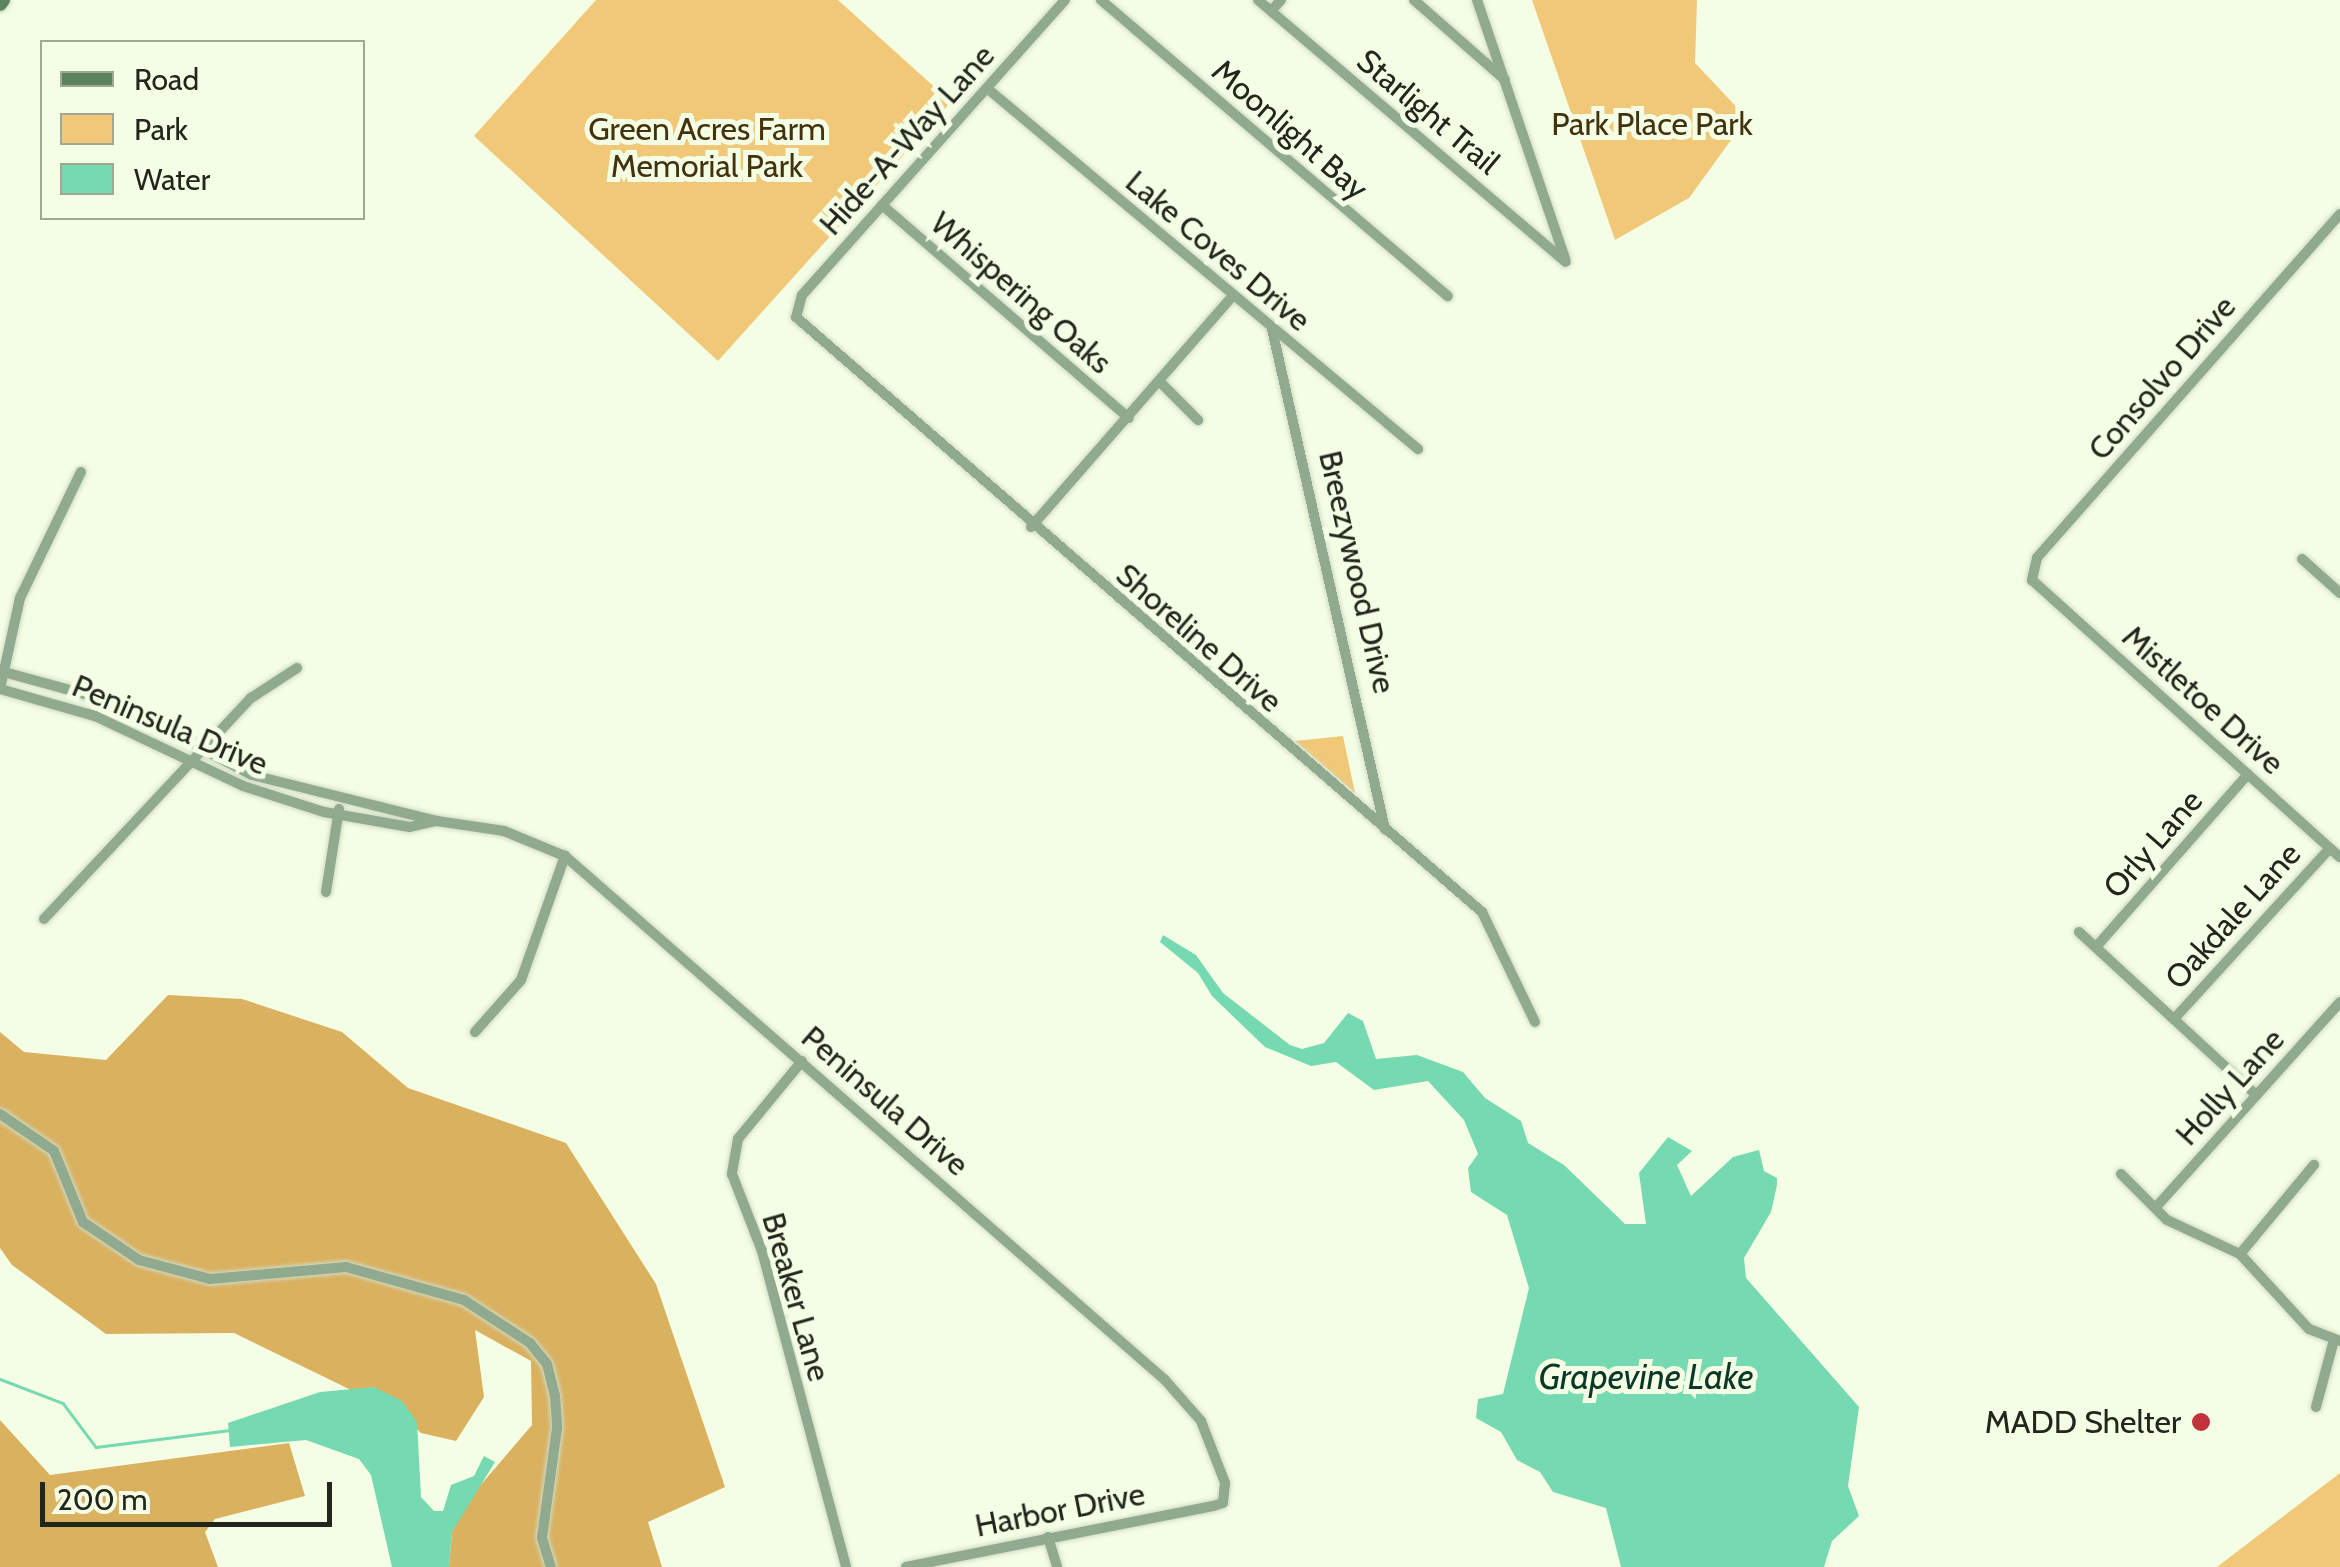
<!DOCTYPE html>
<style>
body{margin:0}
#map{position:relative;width:2340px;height:1567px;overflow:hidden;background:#f4fee4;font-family:Cabin,sans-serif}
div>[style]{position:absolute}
.green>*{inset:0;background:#f0c878}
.forest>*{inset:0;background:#d9b15f}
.water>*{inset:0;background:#75d9b1}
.stream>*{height:2.5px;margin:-1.25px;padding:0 1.25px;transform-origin:1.25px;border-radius:1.25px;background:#75d9b1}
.roads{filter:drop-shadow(0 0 2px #d2dbc4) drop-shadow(0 0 2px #d2dbc4)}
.street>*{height:10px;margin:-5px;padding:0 5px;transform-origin:5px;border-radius:5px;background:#8faa8f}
.secondary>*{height:14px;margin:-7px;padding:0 7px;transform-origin:7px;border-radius:7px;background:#5b845c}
.dots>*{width:28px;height:28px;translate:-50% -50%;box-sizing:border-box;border:5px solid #f4fee4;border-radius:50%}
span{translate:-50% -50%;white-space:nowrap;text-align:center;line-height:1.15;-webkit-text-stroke:10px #f4fee4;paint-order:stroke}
.street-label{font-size:32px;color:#22261d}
.park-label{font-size:32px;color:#43320e}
.poi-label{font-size:32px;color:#22261d}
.right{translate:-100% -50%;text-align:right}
.water-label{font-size:35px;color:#0a3728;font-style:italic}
.legend{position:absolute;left:40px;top:40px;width:325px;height:180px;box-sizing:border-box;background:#f4fee4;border:2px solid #a0a894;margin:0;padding:12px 18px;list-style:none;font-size:30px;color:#22261d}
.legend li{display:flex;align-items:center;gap:20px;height:50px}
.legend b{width:50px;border:2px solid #a0a894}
.scale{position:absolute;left:40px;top:1482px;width:292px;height:45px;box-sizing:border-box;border:5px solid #22261d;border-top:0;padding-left:12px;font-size:30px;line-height:35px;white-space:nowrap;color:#22261d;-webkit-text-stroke:8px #f4fee4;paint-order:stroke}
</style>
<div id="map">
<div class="green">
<div style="clip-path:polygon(596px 0,838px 0,951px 102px,718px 361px,474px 136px)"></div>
<div style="clip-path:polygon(1532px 0,1697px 0,1695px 63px,1747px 118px,1689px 198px,1615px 240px)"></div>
<div style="clip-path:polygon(1343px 736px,1355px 793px,1295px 741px)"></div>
<div style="clip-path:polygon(2340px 1473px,2340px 1567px,2217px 1567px)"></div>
</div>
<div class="forest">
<div style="clip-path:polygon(168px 995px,242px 999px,342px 1032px,408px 1088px,566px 1143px,656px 1284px,725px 1487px,648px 1522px,662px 1567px,449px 1567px,452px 1532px,466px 1502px,532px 1425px,531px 1361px,475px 1330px,484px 1397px,456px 1441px,421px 1433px,374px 1387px,351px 1390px,234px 1333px,106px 1334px,12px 1265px,0 1248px,0 1032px,24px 1052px,106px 1060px)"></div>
<div style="clip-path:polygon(0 1420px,50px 1475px,289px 1443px,305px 1496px,215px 1519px,205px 1532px,218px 1567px,0 1567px)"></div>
</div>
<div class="water">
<div style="clip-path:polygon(1163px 935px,1196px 955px,1223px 993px,1290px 1045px,1302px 1049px,1324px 1043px,1348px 1013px,1363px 1021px,1376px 1059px,1417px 1055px,1463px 1072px,1485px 1098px,1521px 1121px,1528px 1143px,1564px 1165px,1625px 1224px,1646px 1224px,1639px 1173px,1668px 1137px,1692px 1151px,1677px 1165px,1691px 1196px,1733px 1157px,1759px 1150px,1764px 1171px,1777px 1178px,1777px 1185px,1771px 1212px,1744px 1258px,1746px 1278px,1859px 1407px,1848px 1486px,1859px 1516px,1832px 1541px,1824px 1567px,1621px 1567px,1606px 1508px,1553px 1492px,1540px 1472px,1517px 1460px,1501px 1432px,1476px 1418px,1478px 1399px,1503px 1394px,1529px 1288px,1507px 1215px,1471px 1192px,1468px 1168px,1478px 1154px,1464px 1120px,1428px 1081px,1374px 1090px,1336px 1062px,1311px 1066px,1265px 1047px,1212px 996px,1198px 973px,1160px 942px)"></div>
<div style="clip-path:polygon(374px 1387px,402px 1401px,417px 1422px,421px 1497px,434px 1511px,443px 1511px,451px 1485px,474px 1476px,484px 1456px,495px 1462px,452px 1532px,449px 1567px,392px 1567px,371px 1475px,359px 1459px,306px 1440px,230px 1447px,228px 1423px,320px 1392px)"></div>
</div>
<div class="stream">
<div style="left:0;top:1379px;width:67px;rotate:20.9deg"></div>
<div style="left:63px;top:1403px;width:55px;rotate:53.1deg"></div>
<div style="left:96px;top:1447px;width:135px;rotate:-7.2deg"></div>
</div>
<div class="roads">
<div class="street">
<div style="left:1065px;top:0;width:395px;rotate:131.7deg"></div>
<div style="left:802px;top:295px;width:23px;rotate:105deg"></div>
<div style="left:796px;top:317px;width:908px;rotate:40.94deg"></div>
<div style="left:1482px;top:912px;width:122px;rotate:64.3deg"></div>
<div style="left:1101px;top:0;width:456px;rotate:40.5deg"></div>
<div style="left:1258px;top:0;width:404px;rotate:40.4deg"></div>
<div style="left:1414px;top:0;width:121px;rotate:41.3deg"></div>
<div style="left:1477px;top:0;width:274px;rotate:71.2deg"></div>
<div style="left:1271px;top:11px;width:15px;rotate:-48deg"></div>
<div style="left:988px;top:89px;width:561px;rotate:39.94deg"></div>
<div style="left:882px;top:205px;width:326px;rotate:40.8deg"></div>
<div style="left:2340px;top:214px;width:458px;rotate:131.4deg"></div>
<div style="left:2037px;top:558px;width:23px;rotate:103deg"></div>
<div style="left:2032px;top:580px;width:414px;rotate:42deg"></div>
<div style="left:1272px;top:329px;width:513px;rotate:77.27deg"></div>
<div style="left:1160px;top:382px;width:54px;rotate:45deg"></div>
<div style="left:1031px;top:527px;width:304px;rotate:-48.9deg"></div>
<div style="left:2302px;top:559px;width:51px;rotate:41.8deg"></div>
<div style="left:0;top:671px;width:117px;rotate:15.3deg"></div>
<div style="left:113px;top:702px;width:157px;rotate:27.7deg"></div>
<div style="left:252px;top:775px;width:191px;rotate:14deg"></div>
<div style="left:437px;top:821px;width:68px;rotate:8.5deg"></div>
<div style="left:504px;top:831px;width:66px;rotate:22.3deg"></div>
<div style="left:565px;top:856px;width:797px;rotate:41.13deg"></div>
<div style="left:1165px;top:1380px;width:55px;rotate:48.7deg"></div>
<div style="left:1201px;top:1421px;width:66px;rotate:68.8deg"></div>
<div style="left:1225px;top:1483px;width:20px;rotate:96deg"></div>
<div style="left:1223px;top:1503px;width:10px;rotate:163deg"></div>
<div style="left:1213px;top:1506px;width:313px;rotate:168.8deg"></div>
<div style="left:0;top:689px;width:99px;rotate:15.9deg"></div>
<div style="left:95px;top:716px;width:164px;rotate:25.3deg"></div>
<div style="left:243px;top:786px;width:85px;rotate:17.8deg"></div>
<div style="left:324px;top:812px;width:87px;rotate:9.9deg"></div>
<div style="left:410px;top:827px;width:28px;rotate:-13deg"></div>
<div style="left:0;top:689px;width:93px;rotate:-77.6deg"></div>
<div style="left:20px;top:598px;width:140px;rotate:-64.2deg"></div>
<div style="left:326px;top:892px;width:84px;rotate:-81.1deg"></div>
<div style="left:44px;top:919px;width:303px;rotate:-46.9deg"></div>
<div style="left:251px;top:698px;width:55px;rotate:-33.1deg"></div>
<div style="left:2079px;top:932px;width:241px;rotate:42.6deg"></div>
<div style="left:2096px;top:947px;width:230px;rotate:-48.7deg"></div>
<div style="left:2174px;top:1019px;width:231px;rotate:-47.6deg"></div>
<div style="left:475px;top:1032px;width:69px;rotate:-48.5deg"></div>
<div style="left:521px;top:980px;width:132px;rotate:-70.5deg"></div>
<div style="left:802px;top:1061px;width:101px;rotate:129.4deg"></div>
<div style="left:738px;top:1139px;width:36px;rotate:100deg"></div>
<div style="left:732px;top:1174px;width:83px;rotate:68.7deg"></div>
<div style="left:762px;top:1251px;width:327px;rotate:75.1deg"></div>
<div style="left:0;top:1114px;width:65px;rotate:34.4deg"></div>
<div style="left:54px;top:1151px;width:77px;rotate:67.8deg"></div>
<div style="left:83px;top:1222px;width:68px;rotate:34.2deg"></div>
<div style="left:139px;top:1260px;width:73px;rotate:15deg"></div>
<div style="left:210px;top:1279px;width:137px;rotate:-5deg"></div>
<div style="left:346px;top:1267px;width:123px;rotate:15.6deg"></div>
<div style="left:464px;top:1300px;width:79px;rotate:33.1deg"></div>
<div style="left:530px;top:1343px;width:27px;rotate:51deg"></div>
<div style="left:547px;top:1364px;width:33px;rotate:76deg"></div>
<div style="left:555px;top:1396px;width:32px;rotate:86deg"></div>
<div style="left:557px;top:1428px;width:111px;rotate:97.8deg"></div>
<div style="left:542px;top:1538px;width:30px;rotate:73deg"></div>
<div style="left:2121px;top:1174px;width:65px;rotate:45deg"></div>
<div style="left:2167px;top:1220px;width:81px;rotate:25deg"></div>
<div style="left:2240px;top:1254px;width:102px;rotate:47.4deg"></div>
<div style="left:2309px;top:1329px;width:33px;rotate:21deg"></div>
<div style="left:2157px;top:1206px;width:274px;rotate:-48.1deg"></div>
<div style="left:2240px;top:1254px;width:116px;rotate:-50.3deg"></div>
<div style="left:2316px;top:1407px;width:69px;rotate:-75deg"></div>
<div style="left:1048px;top:1537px;width:31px;rotate:73deg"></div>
</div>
<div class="secondary">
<div style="left:0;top:4px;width:5px;rotate:-53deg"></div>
</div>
</div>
<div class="dots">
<div style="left:2201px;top:1422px;background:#c2323b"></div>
</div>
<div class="street-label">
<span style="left:1428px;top:112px;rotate:40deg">Starlight Trail</span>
<span style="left:1290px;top:130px;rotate:41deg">Moonlight Bay</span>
<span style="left:907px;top:140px;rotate:-48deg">Hide-A-Way Lane</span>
<span style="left:1218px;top:251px;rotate:40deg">Lake Coves Drive</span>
<span style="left:1021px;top:293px;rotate:41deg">Whispering Oaks</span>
<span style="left:2162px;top:378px;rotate:-49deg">Consolvo Drive</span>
<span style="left:1357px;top:572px;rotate:77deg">Breezywood Drive</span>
<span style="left:1199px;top:638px;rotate:41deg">Shoreline Drive</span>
<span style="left:2203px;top:700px;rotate:42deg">Mistletoe Drive</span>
<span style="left:170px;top:725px;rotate:23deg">Peninsula Drive</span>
<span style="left:2153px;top:844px;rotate:-49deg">Orly Lane</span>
<span style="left:2233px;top:916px;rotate:-48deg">Oakdale Lane</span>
<span style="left:2230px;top:1087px;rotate:-48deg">Holly Lane</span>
<span style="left:885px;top:1101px;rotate:41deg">Peninsula Drive</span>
<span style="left:796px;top:1297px;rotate:74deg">Breaker Lane</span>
<span style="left:1060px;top:1510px;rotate:-11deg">Harbor Drive</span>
</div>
<div class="park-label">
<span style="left:1652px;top:124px">Park Place Park</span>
<span style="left:707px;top:148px">Green Acres Farm<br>Memorial Park</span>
</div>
<div class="poi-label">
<span class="right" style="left:2181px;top:1422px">MADD Shelter</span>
</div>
<div class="water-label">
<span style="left:1646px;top:1377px">Grapevine Lake</span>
</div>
<ul class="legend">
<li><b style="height:12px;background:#5b845c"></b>Road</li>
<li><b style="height:28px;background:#f0c878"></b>Park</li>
<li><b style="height:28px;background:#75d9b1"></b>Water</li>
</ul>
<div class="scale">200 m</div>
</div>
